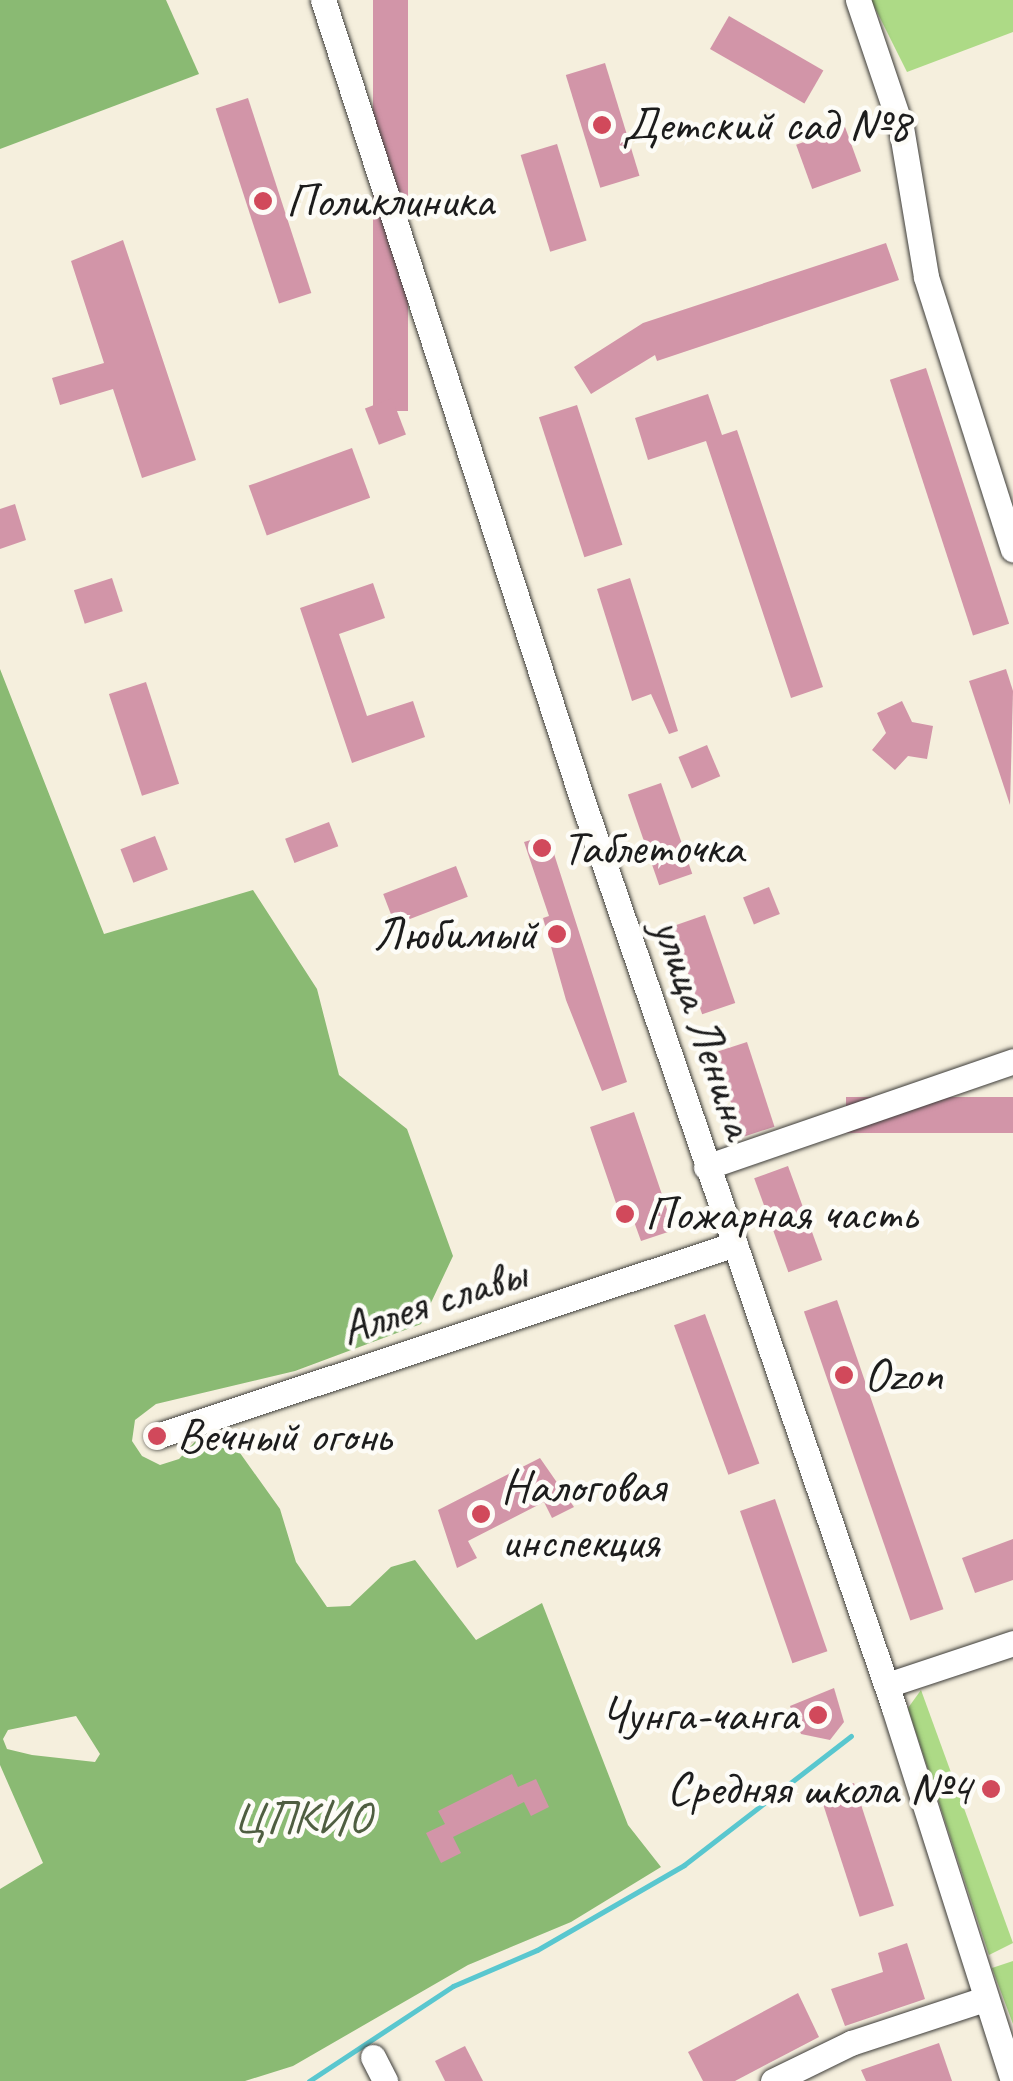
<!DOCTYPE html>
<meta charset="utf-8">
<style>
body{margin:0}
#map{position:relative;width:1013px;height:2081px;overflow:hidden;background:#f5efdd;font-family:Caveat,sans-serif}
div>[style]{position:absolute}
.green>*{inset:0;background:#adda86}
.forest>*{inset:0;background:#8aba73}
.stream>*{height:5px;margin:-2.5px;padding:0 2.5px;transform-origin:2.5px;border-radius:2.5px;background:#59c7cf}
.building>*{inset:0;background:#d295a8;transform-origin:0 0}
.roads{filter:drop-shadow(0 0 2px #3d3c39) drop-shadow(0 0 2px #3d3c39)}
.minor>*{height:25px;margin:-12.5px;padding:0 12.5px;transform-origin:12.5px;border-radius:12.5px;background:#fff}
.dots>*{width:28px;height:28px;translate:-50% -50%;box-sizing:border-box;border:5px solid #fdfcf7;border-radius:50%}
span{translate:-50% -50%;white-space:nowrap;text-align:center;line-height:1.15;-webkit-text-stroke:9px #fdfcf7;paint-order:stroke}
.poi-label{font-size:48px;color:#1c1c1c}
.left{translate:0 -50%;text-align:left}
.right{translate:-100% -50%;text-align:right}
.street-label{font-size:48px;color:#1c1c1c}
.park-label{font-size:48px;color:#4f5e41}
</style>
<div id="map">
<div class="green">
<div style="clip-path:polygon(871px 0,1013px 0,1013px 32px,907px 72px)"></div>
<div style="clip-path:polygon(921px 1690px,1013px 1943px,989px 1955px,908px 1708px)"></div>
<div style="clip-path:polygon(1013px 1961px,1013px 2024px,992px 1968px)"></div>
</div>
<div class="forest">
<div style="clip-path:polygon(0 0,166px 0,199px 74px,0 149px)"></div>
<div style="clip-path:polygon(evenodd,0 669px,104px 934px,253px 890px,317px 989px,339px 1075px,407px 1129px,453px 1256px,421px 1324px,295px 1371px,156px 1404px,135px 1420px,132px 1441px,142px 1456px,160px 1465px,179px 1459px,201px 1435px,240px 1453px,280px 1509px,296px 1562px,327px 1607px,350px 1606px,391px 1567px,415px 1560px,476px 1640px,542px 1603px,628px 1825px,661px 1867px,571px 1922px,468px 1965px,293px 2066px,245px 2081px,0 2081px,0 1889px,43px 1863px,0 1765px,0 669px,76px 1716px,100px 1754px,95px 1762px,32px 1755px,7px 1749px,3px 1739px,8px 1730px,76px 1716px)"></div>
</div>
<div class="stream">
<div style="left:309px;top:2081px;width:173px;rotate:-33.4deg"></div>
<div style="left:453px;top:1986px;width:91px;rotate:-23.2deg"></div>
<div style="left:537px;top:1950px;width:170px;rotate:-30deg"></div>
<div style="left:684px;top:1865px;width:211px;rotate:-37.7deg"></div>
</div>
<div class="building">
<div style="left:373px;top:0;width:35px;height:411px"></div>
<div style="left:729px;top:16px;width:109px;height:38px;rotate:30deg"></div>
<div style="left:605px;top:63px;width:118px;height:41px;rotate:73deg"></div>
<div style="left:248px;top:98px;width:205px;height:34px;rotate:72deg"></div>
<div style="left:845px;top:127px;width:47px;height:52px;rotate:70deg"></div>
<div style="left:557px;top:144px;width:101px;height:38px;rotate:73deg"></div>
<div style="clip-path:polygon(123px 240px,196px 460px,142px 478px,113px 389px,60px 405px,52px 378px,104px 363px,71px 261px)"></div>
<div style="clip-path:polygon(886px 243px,899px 280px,657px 361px,655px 355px,591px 394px,574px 367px,643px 323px)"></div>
<div style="left:926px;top:368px;width:269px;height:38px;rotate:72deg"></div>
<div style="clip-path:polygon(708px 394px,722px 435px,737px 430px,823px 687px,791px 698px,706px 441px,648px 460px,635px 418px)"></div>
<div style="left:392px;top:398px;width:39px;height:29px;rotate:69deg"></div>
<div style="left:577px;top:405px;width:147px;height:40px;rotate:72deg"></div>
<div style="left:352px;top:448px;width:53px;height:110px;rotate:70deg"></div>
<div style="clip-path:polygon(15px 504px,26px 540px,0 549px,0 509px)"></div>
<div style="left:112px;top:578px;width:35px;height:40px;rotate:72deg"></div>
<div style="clip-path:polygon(630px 578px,678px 731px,669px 734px,651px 694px,632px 701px,597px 589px)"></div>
<div style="clip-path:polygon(373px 583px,385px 618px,339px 634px,367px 716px,413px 701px,425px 737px,352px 763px,300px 608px)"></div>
<div style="clip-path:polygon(1006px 669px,1013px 691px,1010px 805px,969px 681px)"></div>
<div style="left:146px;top:682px;width:107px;height:39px;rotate:72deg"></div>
<div style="clip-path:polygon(902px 701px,912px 722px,933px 726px,927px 759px,908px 756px,895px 770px,872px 750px,886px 733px,877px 713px)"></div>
<div style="left:707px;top:745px;width:34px;height:31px;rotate:67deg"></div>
<div style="left:661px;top:783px;width:96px;height:35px;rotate:71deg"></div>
<div style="left:329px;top:822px;width:26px;height:47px;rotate:69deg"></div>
<div style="clip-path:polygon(548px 835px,627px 1082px,602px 1091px,566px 1000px,543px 918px,549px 916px,524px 842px)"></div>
<div style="left:155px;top:836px;width:36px;height:37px;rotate:69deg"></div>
<div style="left:456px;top:866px;width:33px;height:78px;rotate:69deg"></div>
<div style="left:769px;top:887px;width:29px;height:28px;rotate:68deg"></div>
<div style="left:705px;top:915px;width:93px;height:35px;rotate:71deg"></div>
<div style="left:747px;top:1042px;width:89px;height:34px;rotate:72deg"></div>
<div style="left:1013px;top:1097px;width:36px;height:167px;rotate:90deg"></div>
<div style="clip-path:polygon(634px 1112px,674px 1230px,641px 1241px,628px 1205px,618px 1209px,590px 1127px)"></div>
<div style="left:788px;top:1166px;width:100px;height:36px;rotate:70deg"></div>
<div style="left:837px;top:1300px;width:327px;height:35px;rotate:71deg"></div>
<div style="left:705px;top:1314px;width:159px;height:33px;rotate:70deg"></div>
<div style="clip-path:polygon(540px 1458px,574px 1507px,552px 1518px,544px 1502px,468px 1541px,477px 1558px,457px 1568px,438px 1510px)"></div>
<div style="left:775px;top:1499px;width:161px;height:37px;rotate:71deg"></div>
<div style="clip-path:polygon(1013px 1539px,1013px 1580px,975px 1593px,962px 1558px)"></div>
<div style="clip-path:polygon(834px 1688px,844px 1722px,830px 1740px,801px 1734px,790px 1706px)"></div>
<div style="clip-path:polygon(512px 1774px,518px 1787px,536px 1779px,549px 1807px,531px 1816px,524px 1802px,453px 1837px,461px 1853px,441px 1863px,426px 1833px,445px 1824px,438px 1811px)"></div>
<div style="left:854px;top:1783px;width:129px;height:36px;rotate:72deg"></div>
<div style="clip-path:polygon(907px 1943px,925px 1999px,845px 2026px,831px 1989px,883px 1972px,878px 1953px)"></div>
<div style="clip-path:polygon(798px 1993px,819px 2037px,735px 2081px,703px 2081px,688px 2052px)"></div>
<div style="clip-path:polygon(939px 2043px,952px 2081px,866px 2081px,861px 2070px)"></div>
<div style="clip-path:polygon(465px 2046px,483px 2081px,445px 2081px,435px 2061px)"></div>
</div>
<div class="roads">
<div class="minor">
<div style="left:323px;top:0;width:843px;rotate:72.04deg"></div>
<div style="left:583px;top:802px;width:958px;rotate:71.05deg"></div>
<div style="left:894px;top:1708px;width:392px;rotate:72.3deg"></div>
<div style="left:858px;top:0;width:134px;rotate:71.3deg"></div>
<div style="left:901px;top:127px;width:152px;rotate:80.5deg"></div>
<div style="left:926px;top:277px;width:286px;rotate:72.3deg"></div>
<div style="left:706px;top:1167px;width:325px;rotate:-19deg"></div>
<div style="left:157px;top:1436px;width:609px;rotate:-18.38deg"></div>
<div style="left:887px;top:1685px;width:133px;rotate:-18.4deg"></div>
<div style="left:373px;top:2057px;width:27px;rotate:63deg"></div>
<div style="left:773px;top:2081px;width:87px;rotate:-26deg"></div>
<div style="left:851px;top:2043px;width:141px;rotate:-18.2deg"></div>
</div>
</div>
<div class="dots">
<div style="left:602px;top:125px;background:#d1495b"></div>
<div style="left:263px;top:201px;background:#d1495b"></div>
<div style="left:542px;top:848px;background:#d1495b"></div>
<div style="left:557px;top:934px;background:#d1495b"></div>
<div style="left:625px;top:1214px;background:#d1495b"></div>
<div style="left:844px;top:1375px;background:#d1495b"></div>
<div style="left:157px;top:1436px;background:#d1495b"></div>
<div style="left:481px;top:1514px;background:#d1495b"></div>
<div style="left:818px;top:1715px;background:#d1495b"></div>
<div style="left:991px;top:1789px;background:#d1495b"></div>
</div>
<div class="poi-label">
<span class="left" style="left:622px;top:125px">Детский сад №8</span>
<span class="left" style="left:286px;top:201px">Поликлиника</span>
<span class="left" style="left:562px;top:848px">Таблеточка</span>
<span class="right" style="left:537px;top:934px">Любимый</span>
<span class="left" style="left:645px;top:1214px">Пожарная часть</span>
<span class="left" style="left:864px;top:1375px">Ozon</span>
<span class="left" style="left:177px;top:1436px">Вечный огонь</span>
<span class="left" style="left:501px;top:1514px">Налоговая<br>инспекция</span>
<span class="right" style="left:798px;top:1715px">Чунга-чанга</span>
<span class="right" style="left:971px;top:1789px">Средняя школа №4</span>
</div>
<div class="street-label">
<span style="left:704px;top:1028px;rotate:71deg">улица Ленина</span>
<span style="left:433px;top:1301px;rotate:-18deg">Аллея славы</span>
</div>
<div class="park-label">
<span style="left:302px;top:1818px">ЦПКИО</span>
</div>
</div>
